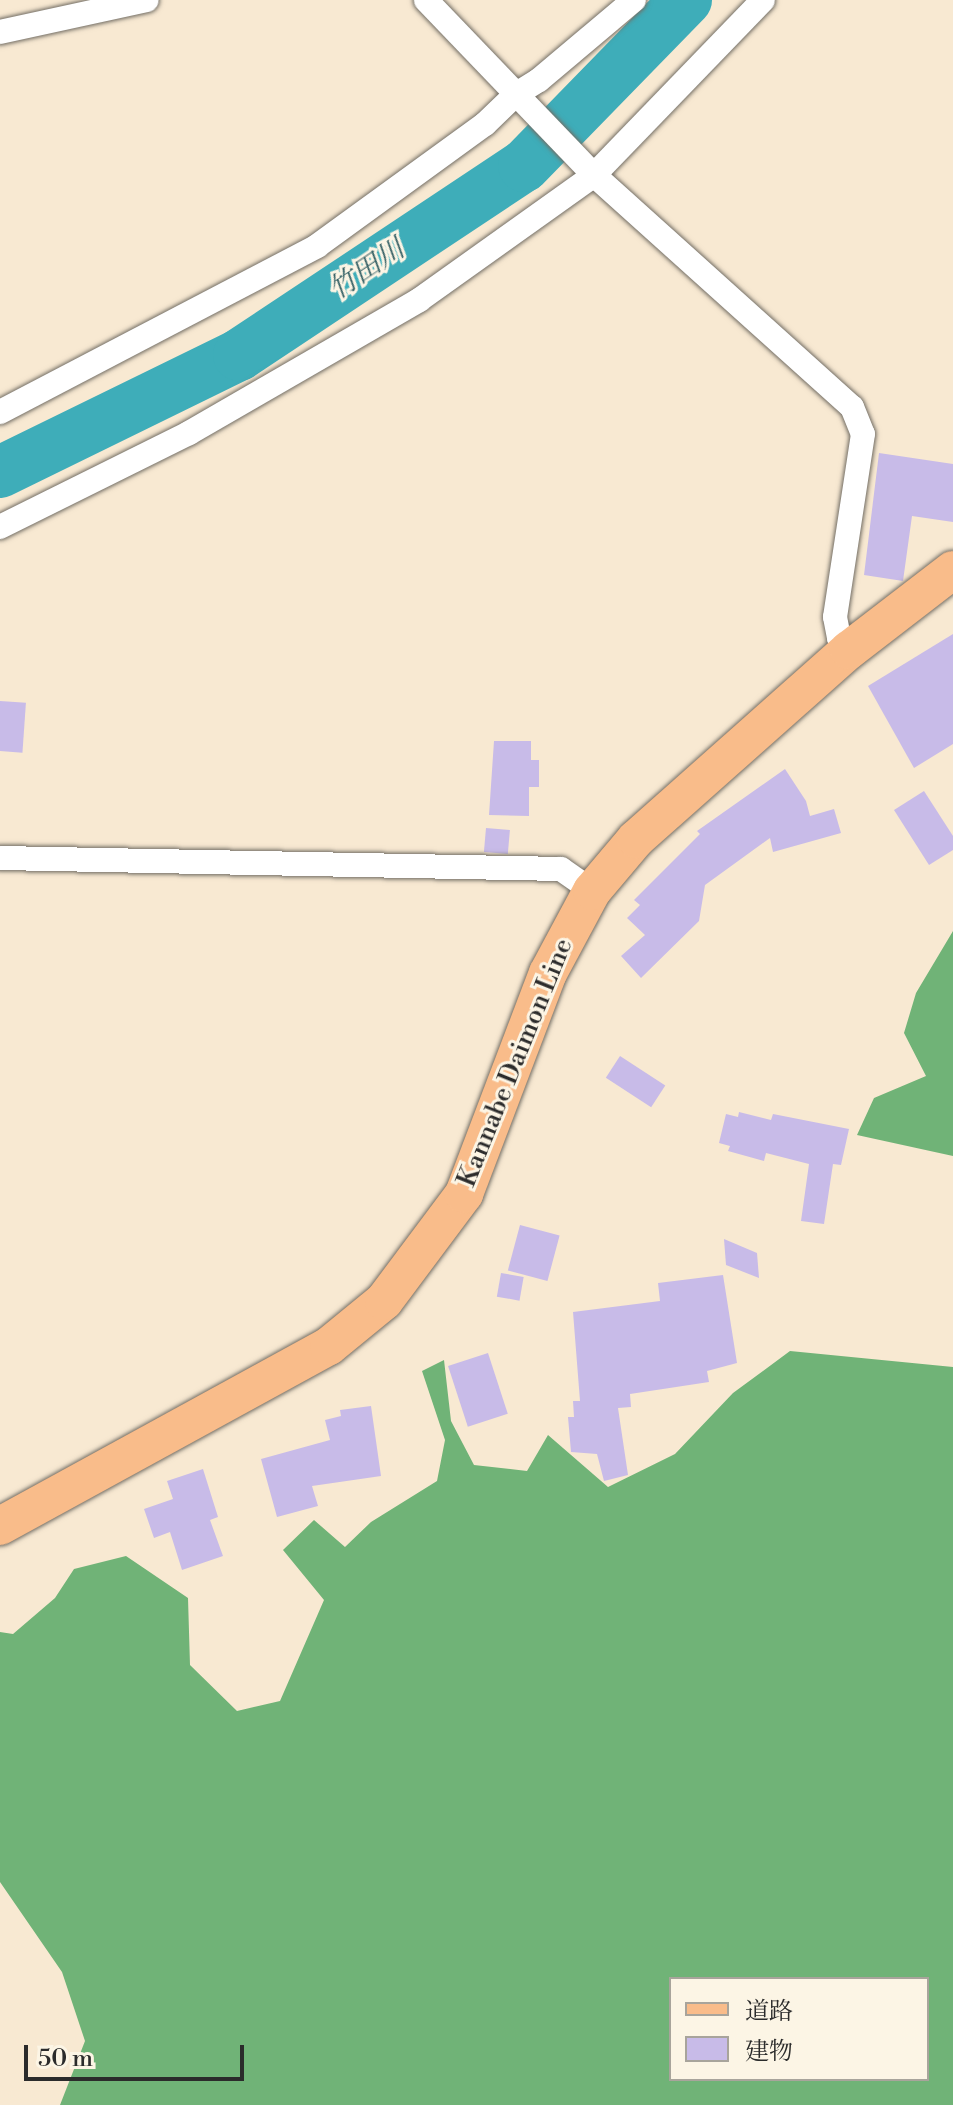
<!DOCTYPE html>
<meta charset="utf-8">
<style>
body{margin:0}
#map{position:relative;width:953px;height:2105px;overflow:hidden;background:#f8e9d2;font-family:"Libre Bodoni","Noto Serif JP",serif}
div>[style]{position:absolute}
.forest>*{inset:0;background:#70b377}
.river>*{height:52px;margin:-26px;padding:0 26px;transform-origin:26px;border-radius:26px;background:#3eadb9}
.building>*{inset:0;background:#c8bbe8;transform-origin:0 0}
.roads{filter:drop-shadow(0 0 2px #736e65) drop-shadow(0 0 2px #736e65)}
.street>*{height:24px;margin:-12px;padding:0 12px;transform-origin:12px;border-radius:12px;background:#fff}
.primary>*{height:38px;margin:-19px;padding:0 19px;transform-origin:19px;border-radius:19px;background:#f9bc8a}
span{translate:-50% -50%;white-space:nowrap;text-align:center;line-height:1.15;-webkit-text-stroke:6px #fcf5e5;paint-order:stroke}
.street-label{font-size:26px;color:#2b2b2b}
.water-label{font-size:28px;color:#335f64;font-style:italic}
.legend{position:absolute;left:669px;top:1977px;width:260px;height:104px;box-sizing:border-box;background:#fcf5e5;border:2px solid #a8a49b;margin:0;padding:10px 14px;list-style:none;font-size:24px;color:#2b2b2b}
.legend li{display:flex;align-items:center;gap:16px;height:40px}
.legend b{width:40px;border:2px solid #a8a49b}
.scale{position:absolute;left:24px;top:2045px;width:220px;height:36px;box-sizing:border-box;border:4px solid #2b2b2b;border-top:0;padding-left:10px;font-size:24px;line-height:28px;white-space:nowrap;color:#2b2b2b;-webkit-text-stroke:6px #fcf5e5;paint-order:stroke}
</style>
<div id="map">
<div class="forest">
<div style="clip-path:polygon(953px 931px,953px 1156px,857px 1135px,874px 1098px,926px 1076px,904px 1033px,916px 993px)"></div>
<div style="clip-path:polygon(evenodd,790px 1351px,953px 1367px,953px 2105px,60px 2105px,85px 2041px,62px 1972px,0 1882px,0 1632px,13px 1634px,55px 1598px,74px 1569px,126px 1556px,188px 1598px,190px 1665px,237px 1711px,280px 1701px,324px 1600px,283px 1550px,314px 1520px,345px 1547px,371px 1522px,437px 1481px,445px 1440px,422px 1371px,444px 1360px,451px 1421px,474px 1465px,527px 1471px,548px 1435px,608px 1487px,675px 1454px,733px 1393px,790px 1351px,927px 1979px,927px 2079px,671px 2079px,671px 1979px,927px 1979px)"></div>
</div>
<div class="river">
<div style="left:0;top:472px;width:266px;rotate:-26.1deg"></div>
<div style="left:239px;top:355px;width:342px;rotate:-33.6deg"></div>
<div style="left:524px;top:166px;width:232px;rotate:-45.7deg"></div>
</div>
<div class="building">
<div style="clip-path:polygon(879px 453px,953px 464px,953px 522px,912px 516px,903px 581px,864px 575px)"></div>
<div style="clip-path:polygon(953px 634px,953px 744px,914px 768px,868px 686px)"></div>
<div style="left:0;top:701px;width:26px;height:50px;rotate:4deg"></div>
<div style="clip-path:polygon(494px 741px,531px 741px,531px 760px,539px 760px,539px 787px,529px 787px,529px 816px,489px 815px)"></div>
<div style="clip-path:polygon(785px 769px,806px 801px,810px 816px,834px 809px,841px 833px,773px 852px,770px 838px,705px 885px,699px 921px,641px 978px,621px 956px,645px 935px,627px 918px,640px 905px,634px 900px,700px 834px,697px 831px)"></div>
<div style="clip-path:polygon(924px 791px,953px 836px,953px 850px,929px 865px,894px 810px)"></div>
<div style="left:486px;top:828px;width:24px;height:24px;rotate:5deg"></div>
<div style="left:620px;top:1056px;width:54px;height:26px;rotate:33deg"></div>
<div style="clip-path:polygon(739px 1112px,771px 1120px,773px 1114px,849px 1129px,841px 1165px,833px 1164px,824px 1224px,801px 1221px,809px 1164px,766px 1153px,764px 1161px,728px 1151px,730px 1146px,719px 1143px,726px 1114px,738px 1117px)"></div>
<div style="left:520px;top:1225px;width:41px;height:47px;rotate:15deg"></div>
<div style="clip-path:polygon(724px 1239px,757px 1253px,759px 1278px,726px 1265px)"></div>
<div style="left:501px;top:1273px;width:23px;height:24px;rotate:10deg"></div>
<div style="clip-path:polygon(723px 1275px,737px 1363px,707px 1371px,709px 1382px,630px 1394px,631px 1407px,618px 1408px,628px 1475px,604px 1481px,597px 1454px,571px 1452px,568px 1417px,574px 1417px,573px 1401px,580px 1401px,573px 1312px,660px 1301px,658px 1283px)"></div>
<div style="left:488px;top:1353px;width:64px;height:42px;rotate:72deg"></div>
<div style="clip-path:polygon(371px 1406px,381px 1476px,312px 1486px,318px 1506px,277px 1517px,261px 1459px,330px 1440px,325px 1420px,341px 1416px,340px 1410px)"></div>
<div style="clip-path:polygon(203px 1469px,218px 1517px,210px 1520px,223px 1556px,182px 1570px,170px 1532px,154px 1538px,144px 1509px,173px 1499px,167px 1481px)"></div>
</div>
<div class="roads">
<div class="street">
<div style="left:426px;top:0;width:243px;rotate:46.2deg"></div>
<div style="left:594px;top:175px;width:347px;rotate:42deg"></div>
<div style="left:852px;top:407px;width:29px;rotate:68deg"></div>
<div style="left:863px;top:434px;width:185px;rotate:98.7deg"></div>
<div style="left:835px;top:617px;width:21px;rotate:79deg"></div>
<div style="left:839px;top:638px;width:16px;rotate:50deg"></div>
<div style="left:0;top:32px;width:150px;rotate:-12.3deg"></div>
<div style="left:0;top:412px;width:358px;rotate:-27.6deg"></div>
<div style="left:317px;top:246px;width:208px;rotate:-36deg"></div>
<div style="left:485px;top:124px;width:42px;rotate:-44deg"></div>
<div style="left:515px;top:95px;width:28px;rotate:-32deg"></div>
<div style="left:539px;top:80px;width:124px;rotate:-40.1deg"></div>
<div style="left:0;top:527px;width:211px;rotate:-26.4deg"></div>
<div style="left:189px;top:433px;width:266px;rotate:-30deg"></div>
<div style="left:419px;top:300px;width:215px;rotate:-35.5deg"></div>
<div style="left:594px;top:175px;width:243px;rotate:-46deg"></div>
<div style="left:0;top:858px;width:561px;rotate:1.12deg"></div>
<div style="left:561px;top:869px;width:38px;rotate:35deg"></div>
</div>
<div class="primary">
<div style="left:0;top:1526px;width:375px;rotate:-28.7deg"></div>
<div style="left:329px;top:1346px;width:71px;rotate:-39.3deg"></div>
<div style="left:384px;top:1301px;width:134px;rotate:-53.2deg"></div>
<div style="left:464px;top:1194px;width:236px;rotate:-69.2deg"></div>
<div style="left:548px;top:973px;width:93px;rotate:-61.8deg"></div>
<div style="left:592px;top:891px;width:68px;rotate:-49.8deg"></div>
<div style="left:636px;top:839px;width:285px;rotate:-41.6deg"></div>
<div style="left:849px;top:650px;width:131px;rotate:-37.6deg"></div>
</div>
</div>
<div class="street-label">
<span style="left:516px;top:1063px;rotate:-68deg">Kannabe Daimon Line</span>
</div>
<div class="water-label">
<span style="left:367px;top:270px;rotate:-34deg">竹田川</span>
</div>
<ul class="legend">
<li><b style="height:10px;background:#f9bc8a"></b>道路</li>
<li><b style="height:22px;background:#c8bbe8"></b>建物</li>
</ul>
<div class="scale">50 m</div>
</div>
